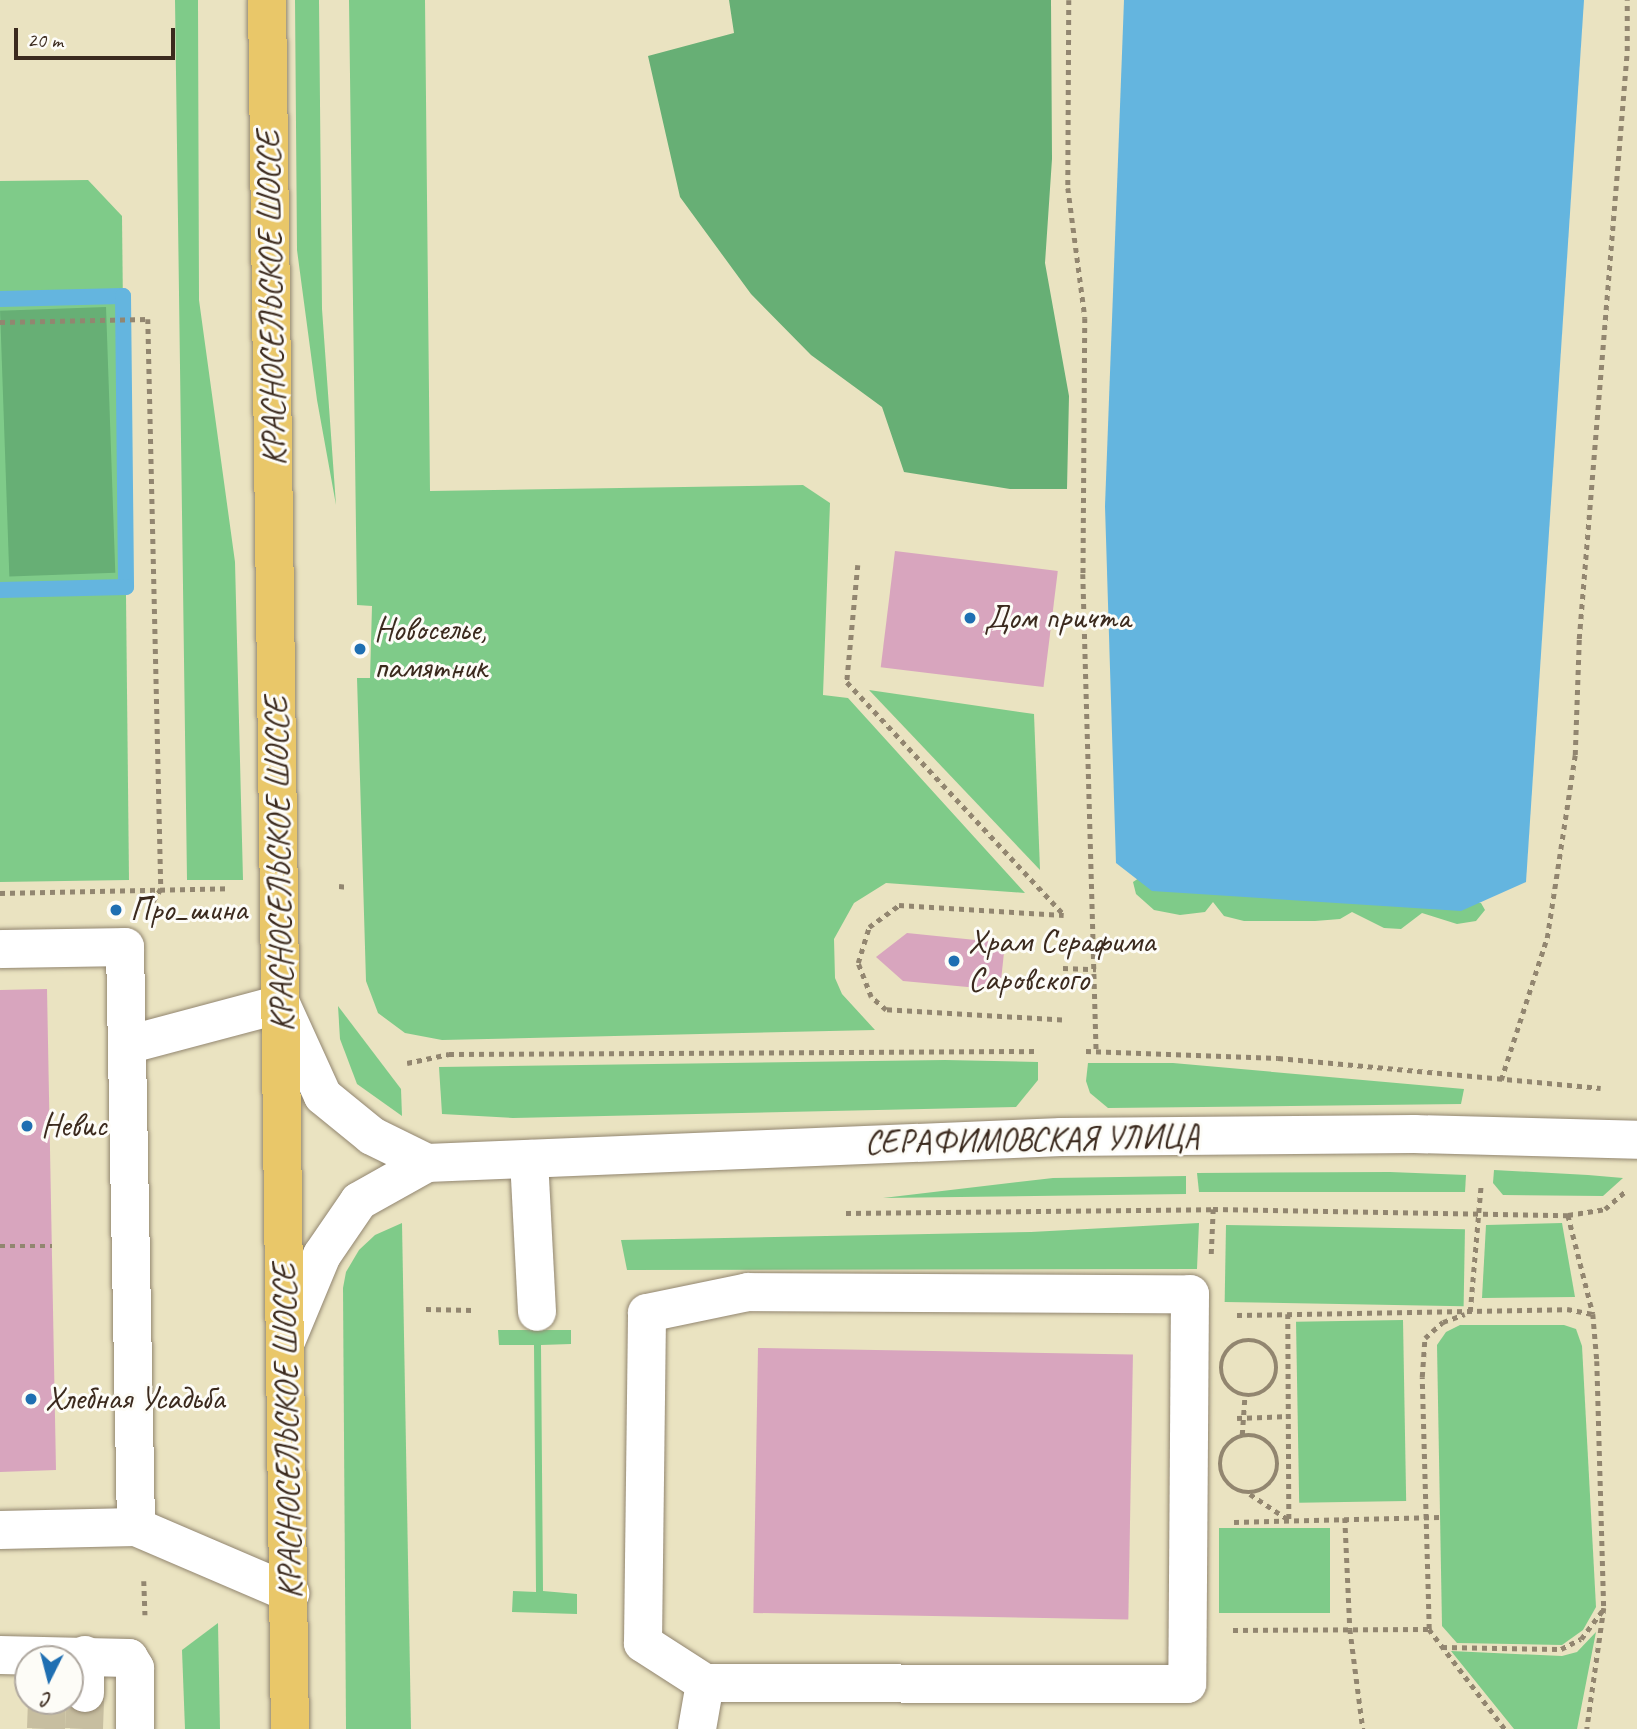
<!DOCTYPE html>
<meta charset="utf-8">
<style>
body{margin:0}
#map{position:relative;width:1637px;height:1729px;overflow:hidden;background:#eae3c1;font-family:Caveat,sans-serif}
div>[style]{position:absolute}
.green>*{inset:0;background:#7fcb89;transform-origin:0 0}
.forest>*{inset:0;background:#67af75;transform-origin:0 0}
.water>*{inset:0;background:#64b5df}
.stream>*{height:16px;margin:-8px;padding:0 8px;transform-origin:8px;border-radius:8px;background:#64b5df}
.building>*{inset:0;background:#d8a5be;transform-origin:0 0}
.minor-tunnel>*{height:38px;margin-top:-19px;transform-origin:0;background:repeating-linear-gradient(90deg,#c7bea0 0 38px,transparent 0 57px)}
.path>*{height:4.5px;margin-top:-2.25px;transform-origin:0;background:repeating-linear-gradient(90deg,#928670 0 5px,transparent 0 10px)}
.path>.ring{margin:-2.25px;padding:0;box-sizing:content-box;background:none;border:4.5px solid #928670;border-radius:50%}
.roads{filter:drop-shadow(0 0 2px #928670) drop-shadow(0 0 2px #928670)}
.minor>*{height:38px;margin:-19px;padding:0 19px;transform-origin:19px;border-radius:19px;background:#fff}
.major>*{height:38px;margin:-19px;padding:0 19px;transform-origin:19px;border-radius:19px;background:#e9c769}
.dots>*{width:19px;height:19px;translate:-50% -50%;box-sizing:border-box;border:4px solid #fdfcf7;border-radius:50%}
span{translate:-50% -50%;white-space:nowrap;text-align:center;line-height:1.15;-webkit-text-stroke:6px #fdfcf7;paint-order:stroke}
.street-label{font-size:33px;color:#3b2a1e}
.poi-label{font-size:33px;color:#3b2a1e}
.left{translate:0 -50%;text-align:left}
.north{position:absolute;left:14px;top:1645px;width:70px;height:70px;box-sizing:border-box;background:#fdfcf7;border:2px solid #afa8a0;border-radius:50%;rotate:186deg;font-size:19px;font-weight:700;line-height:28px;text-align:center;color:#3b2a1e}
.north::after{content:'';display:block;margin:auto;width:24px;height:32px;background:#1f6fb2;clip-path:polygon(50% 0,100% 100%,50% 72%,0 100%)}
.scale{position:absolute;left:14px;top:28px;width:161px;height:32px;box-sizing:border-box;border:4px solid #3b2a1e;border-top:0;padding-left:9px;font-size:21px;line-height:24px;white-space:nowrap;color:#3b2a1e;-webkit-text-stroke:5px #fdfcf7;paint-order:stroke}
</style>
<div id="map">
<div class="green">
<div style="clip-path:polygon(175px 0,198px 0,199px 300px,235px 562px,243px 880px,187px 880px)"></div>
<div style="clip-path:polygon(295px 0,319px 0,322px 309px,336px 505px,317px 400px,297px 250px)"></div>
<div style="clip-path:polygon(349px 0,425px 0,430px 491px,803px 485px,830px 503px,823px 695px,848px 698px,1025px 893px,886px 883px,854px 903px,834px 939px,835px 978px,842px 994px,875px 1030px,442px 1040px,405px 1033px,378px 1013px,366px 981px,357px 678px,370px 678px,372px 606px,357px 605px)"></div>
<div style="clip-path:polygon(88px 180px,122px 216px,129px 880px,0 882px,0 181px)"></div>
<div style="clip-path:polygon(869px 690px,1034px 714px,1040px 870px)"></div>
<div style="clip-path:polygon(1151px 870px,1481px 903px,1485px 910px,1476px 921px,1457px 924px,1422px 913px,1401px 929px,1384px 928px,1352px 912px,1340px 919px,1315px 921px,1244px 921px,1224px 916px,1213px 902px,1205px 912px,1180px 915px,1154px 910px,1136px 894px,1133px 882px)"></div>
<div style="clip-path:polygon(338px 1006px,401px 1089px,402px 1116px,357px 1084px,340px 1039px)"></div>
<div style="clip-path:polygon(945px 1060px,1038px 1062px,1038px 1080px,1016px 1107px,513px 1118px,442px 1114px,439px 1067px)"></div>
<div style="clip-path:polygon(1088px 1063px,1173px 1063px,1464px 1089px,1461px 1104px,1108px 1108px,1090px 1093px,1086px 1081px)"></div>
<div style="clip-path:polygon(1494px 1170px,1588px 1175px,1623px 1178px,1603px 1196px,1503px 1195px,1493px 1183px)"></div>
<div style="clip-path:polygon(1390px 1172px,1466px 1175px,1465px 1192px,1199px 1192px,1197px 1173px)"></div>
<div style="clip-path:polygon(1186px 1176px,1186px 1194px,883px 1198px,1053px 1178px)"></div>
<div style="clip-path:polygon(402px 1223px,411px 1729px,346px 1729px,343px 1288px,346px 1272px,359px 1250px,375px 1235px)"></div>
<div style="clip-path:polygon(1199px 1223px,1197px 1269px,627px 1270px,621px 1240px,1031px 1232px)"></div>
<div style="clip-path:polygon(1562px 1223px,1575px 1297px,1482px 1298px,1486px 1225px)"></div>
<div style="left:1226px;top:1225px;width:239px;height:77px;rotate:1deg"></div>
<div style="left:1403px;top:1320px;width:181px;height:107px;rotate:89deg"></div>
<div style="clip-path:polygon(1460px 1325px,1564px 1325px,1576px 1329px,1582px 1346px,1596px 1607px,1583px 1630px,1562px 1645px,1457px 1643px,1442px 1626px,1437px 1345px,1446px 1332px)"></div>
<div style="clip-path:polygon(498px 1330px,571px 1330px,571px 1344px,541px 1345px,543px 1591px,577px 1594px,577px 1614px,512px 1612px,513px 1591px,536px 1592px,534px 1345px,499px 1345px)"></div>
<div style="left:1219px;top:1528px;width:111px;height:85px"></div>
<div style="clip-path:polygon(218px 1623px,220px 1729px,185px 1729px,182px 1650px)"></div>
<div style="clip-path:polygon(1596px 1632px,1577px 1729px,1514px 1729px,1451px 1651px,1562px 1656px,1577px 1652px)"></div>
</div>
<div class="forest">
<div style="clip-path:polygon(729px 0,1051px 0,1052px 159px,1045px 263px,1069px 396px,1067px 489px,1010px 489px,904px 472px,882px 407px,811px 355px,751px 294px,680px 197px,648px 56px,734px 33px)"></div>
<div style="left:106px;top:307px;width:266px;height:106px;rotate:88deg"></div>
</div>
<div class="water">
<div style="clip-path:polygon(1124px 0,1584px 0,1526px 882px,1461px 911px,1152px 891px,1116px 863px,1105px 506px)"></div>
</div>
<div class="stream">
<div style="left:0;top:299px;width:123px;rotate:-1.4deg"></div>
<div style="left:123px;top:296px;width:291px;rotate:89.4deg"></div>
<div style="left:126px;top:587px;width:126px;rotate:178.6deg"></div>
</div>
<div class="building">
<div style="left:895px;top:551px;width:164px;height:117px;rotate:7deg"></div>
<div style="clip-path:polygon(907px 933px,1005px 943px,1000px 990px,903px 981px,876px 957px)"></div>
<div style="clip-path:polygon(47px 989px,56px 1470px,0 1472px,0 990px)"></div>
<div style="left:758px;top:1348px;width:375px;height:265px;rotate:1deg"></div>
</div>
<div class="minor-tunnel">
<div style="left:46px;top:1729px;width:28px;rotate:-88deg"></div>
<div style="left:84px;top:1729px;width:36px;rotate:-88deg"></div>
</div>
<div class="path">
<div style="left:1069px;top:0;width:188px;rotate:90.3deg"></div>
<div style="left:1068px;top:188px;width:131px;rotate:82.5deg"></div>
<div style="left:1085px;top:318px;width:256px;rotate:90.4deg"></div>
<div style="left:1083px;top:574px;width:475px;rotate:88.4deg"></div>
<div style="left:0;top:322px;width:148px;rotate:-1.2deg"></div>
<div style="left:148px;top:319px;width:570px;rotate:88.69deg"></div>
<div style="left:161px;top:889px;width:23px;rotate:121deg"></div>
<div style="left:858px;top:565px;width:118px;rotate:95.4deg"></div>
<div style="left:847px;top:682px;width:317px;rotate:47deg"></div>
<div style="left:339px;top:886px;width:9px;rotate:6deg"></div>
<div style="left:0;top:893px;width:230px;rotate:-1.2deg"></div>
<div style="left:1063px;top:968px;width:33px;rotate:2deg"></div>
<div style="left:1062px;top:1020px;width:176px;rotate:-176.7deg"></div>
<div style="left:886px;top:1010px;width:20px;rotate:-139deg"></div>
<div style="left:871px;top:997px;width:36px;rotate:-111deg"></div>
<div style="left:858px;top:963px;width:38px;rotate:-73deg"></div>
<div style="left:869px;top:927px;width:37px;rotate:-36deg"></div>
<div style="left:899px;top:905px;width:165px;rotate:3.5deg"></div>
<div style="left:1086px;top:1051px;width:192px;rotate:2.1deg"></div>
<div style="left:1278px;top:1058px;width:324px;rotate:5.3deg"></div>
<div style="left:407px;top:1063px;width:43px;rotate:-12.1deg"></div>
<div style="left:449px;top:1054px;width:586px;rotate:-0.29deg"></div>
<div style="left:1501px;top:1080px;width:149px;rotate:-72.1deg"></div>
<div style="left:1547px;top:938px;width:185px;rotate:-81.3deg"></div>
<div style="left:1575px;top:755px;width:116px;rotate:-88deg"></div>
<div style="left:1579px;top:639px;width:590px;rotate:-85.33deg"></div>
<div style="left:1627px;top:51px;width:51px;rotate:-90deg"></div>
<div style="left:846px;top:1213px;width:367px;rotate:-0.6deg"></div>
<div style="left:1213px;top:1209px;width:355px;rotate:1deg"></div>
<div style="left:1568px;top:1215px;width:37px;rotate:-9deg"></div>
<div style="left:1605px;top:1209px;width:29px;rotate:-41deg"></div>
<div style="left:1568px;top:1215px;width:102px;rotate:75.8deg"></div>
<div style="left:1593px;top:1314px;width:47px;rotate:85.1deg"></div>
<div style="left:1597px;top:1361px;width:247px;rotate:88.4deg"></div>
<div style="left:1604px;top:1608px;width:122px;rotate:98deg"></div>
<div style="left:0;top:1246px;width:52px"></div>
<div style="left:1211px;top:1254px;width:45px;rotate:-87.5deg"></div>
<div style="left:426px;top:1309px;width:47px;rotate:1.2deg"></div>
<div style="left:1470px;top:1312px;width:128px;rotate:-85.1deg"></div>
<div style="left:1288px;top:1314px;width:207px;rotate:89.7deg"></div>
<div style="left:1237px;top:1315px;width:330px;rotate:-1deg"></div>
<div style="left:1567px;top:1309px;width:26px;rotate:11deg"></div>
<div class="ring" style="left:1221px;top:1340px;width:51.5px;height:51.5px"></div>
<div style="left:1237px;top:1418px;width:52px;rotate:-2.2deg"></div>
<div style="left:1242px;top:1435px;width:39px;rotate:-86deg"></div>
<div class="ring" style="left:1220px;top:1435px;width:53.5px;height:53.5px"></div>
<div style="left:1250px;top:1494px;width:47px;rotate:33.7deg"></div>
<div style="left:1345px;top:1518px;width:111px;rotate:87.4deg"></div>
<div style="left:1350px;top:1629px;width:101px;rotate:82.6deg"></div>
<div style="left:1234px;top:1522px;width:206px;rotate:-1.4deg"></div>
<div style="left:144px;top:1581px;width:34px;rotate:88deg"></div>
<div style="left:1429px;top:1629px;width:252px;rotate:-91.6deg"></div>
<div style="left:1422px;top:1377px;width:39px;rotate:-86deg"></div>
<div style="left:1425px;top:1338px;width:24px;rotate:-42deg"></div>
<div style="left:1443px;top:1322px;width:23px;rotate:-20deg"></div>
<div style="left:1233px;top:1630px;width:196px;rotate:-0.3deg"></div>
<div style="left:1429px;top:1629px;width:126px;rotate:52.8deg"></div>
<div style="left:1442px;top:1647px;width:119px;rotate:1deg"></div>
<div style="left:1561px;top:1649px;width:22px;rotate:-27deg"></div>
<div style="left:1581px;top:1639px;width:38px;rotate:-53deg"></div>
</div>
<div class="roads">
<div class="minor">
<div style="left:0;top:949px;width:125px;rotate:-0.9deg"></div>
<div style="left:125px;top:947px;width:580px;rotate:88.91deg"></div>
<div style="left:136px;top:1527px;width:136px;rotate:178.7deg"></div>
<div style="left:127px;top:1045px;width:159px;rotate:-14.9deg"></div>
<div style="left:281px;top:1004px;width:101px;rotate:65.5deg"></div>
<div style="left:323px;top:1096px;width:63px;rotate:39.2deg"></div>
<div style="left:372px;top:1136px;width:61px;rotate:26.1deg"></div>
<div style="left:529px;top:1159px;width:153px;rotate:87deg"></div>
<div style="left:748px;top:1292px;width:442px;rotate:0.3deg"></div>
<div style="left:1190px;top:1294px;width:390px;rotate:90.4deg"></div>
<div style="left:1187px;top:1684px;width:482px;rotate:-179.9deg"></div>
<div style="left:705px;top:1683px;width:74px;rotate:-147.2deg"></div>
<div style="left:643px;top:1643px;width:330px;rotate:-89.3deg"></div>
<div style="left:647px;top:1313px;width:103px;rotate:-11.7deg"></div>
<div style="left:287px;top:1339px;width:91px;rotate:-67.4deg"></div>
<div style="left:322px;top:1255px;width:65px;rotate:-55.6deg"></div>
<div style="left:359px;top:1201px;width:78px;rotate:-29.2deg"></div>
<div style="left:427px;top:1163px;width:635px;rotate:-2.35deg"></div>
<div style="left:1061px;top:1137px;width:353px;rotate:-0.5deg"></div>
<div style="left:1414px;top:1134px;width:223px;rotate:1.5deg"></div>
<div style="left:136px;top:1527px;width:168px;rotate:23.2deg"></div>
<div style="left:0;top:1655px;width:129px;rotate:1.3deg"></div>
<div style="left:129px;top:1658px;width:12px;rotate:59deg"></div>
<div style="left:135px;top:1668px;width:61px;rotate:90deg"></div>
<div style="left:85px;top:1693px;width:38px;rotate:-90deg"></div>
<div style="left:697px;top:1729px;width:47px;rotate:-80.1deg"></div>
</div>
<div class="major">
<div style="left:267px;top:0;width:1729px;rotate:89.24deg"></div>
</div>
</div>
<div class="dots">
<div style="left:970px;top:618px;background:#1f6fb2"></div>
<div style="left:360px;top:649px;background:#1f6fb2"></div>
<div style="left:116px;top:910px;background:#1f6fb2"></div>
<div style="left:954px;top:961px;background:#1f6fb2"></div>
<div style="left:27px;top:1126px;background:#1f6fb2"></div>
<div style="left:31px;top:1399px;background:#1f6fb2"></div>
</div>
<div class="street-label">
<span style="left:272px;top:298px;rotate:-91deg">КРАСНОСЕЛЬСКОЕ ШОССЕ</span>
<span style="left:280px;top:864px;rotate:-91deg">КРАСНОСЕЛЬСКОЕ ШОССЕ</span>
<span style="left:1032px;top:1140px;rotate:-1deg">СЕРАФИМОВСКАЯ УЛИЦА</span>
<span style="left:288px;top:1431px;rotate:-91deg">КРАСНОСЕЛЬСКОЕ ШОССЕ</span>
</div>
<div class="poi-label">
<span class="left" style="left:984px;top:618px">Дом причта</span>
<span class="left" style="left:374px;top:649px">Новоселье,<br>памятник</span>
<span class="left" style="left:130px;top:910px">Про_шина</span>
<span class="left" style="left:968px;top:961px">Храм Серафима<br>Саровского</span>
<span class="left" style="left:41px;top:1126px">Невис</span>
<span class="left" style="left:45px;top:1399px">Хлебная Усадьба</span>
</div>
<div class="north">С</div>
<div class="scale">20 m</div>
</div>
